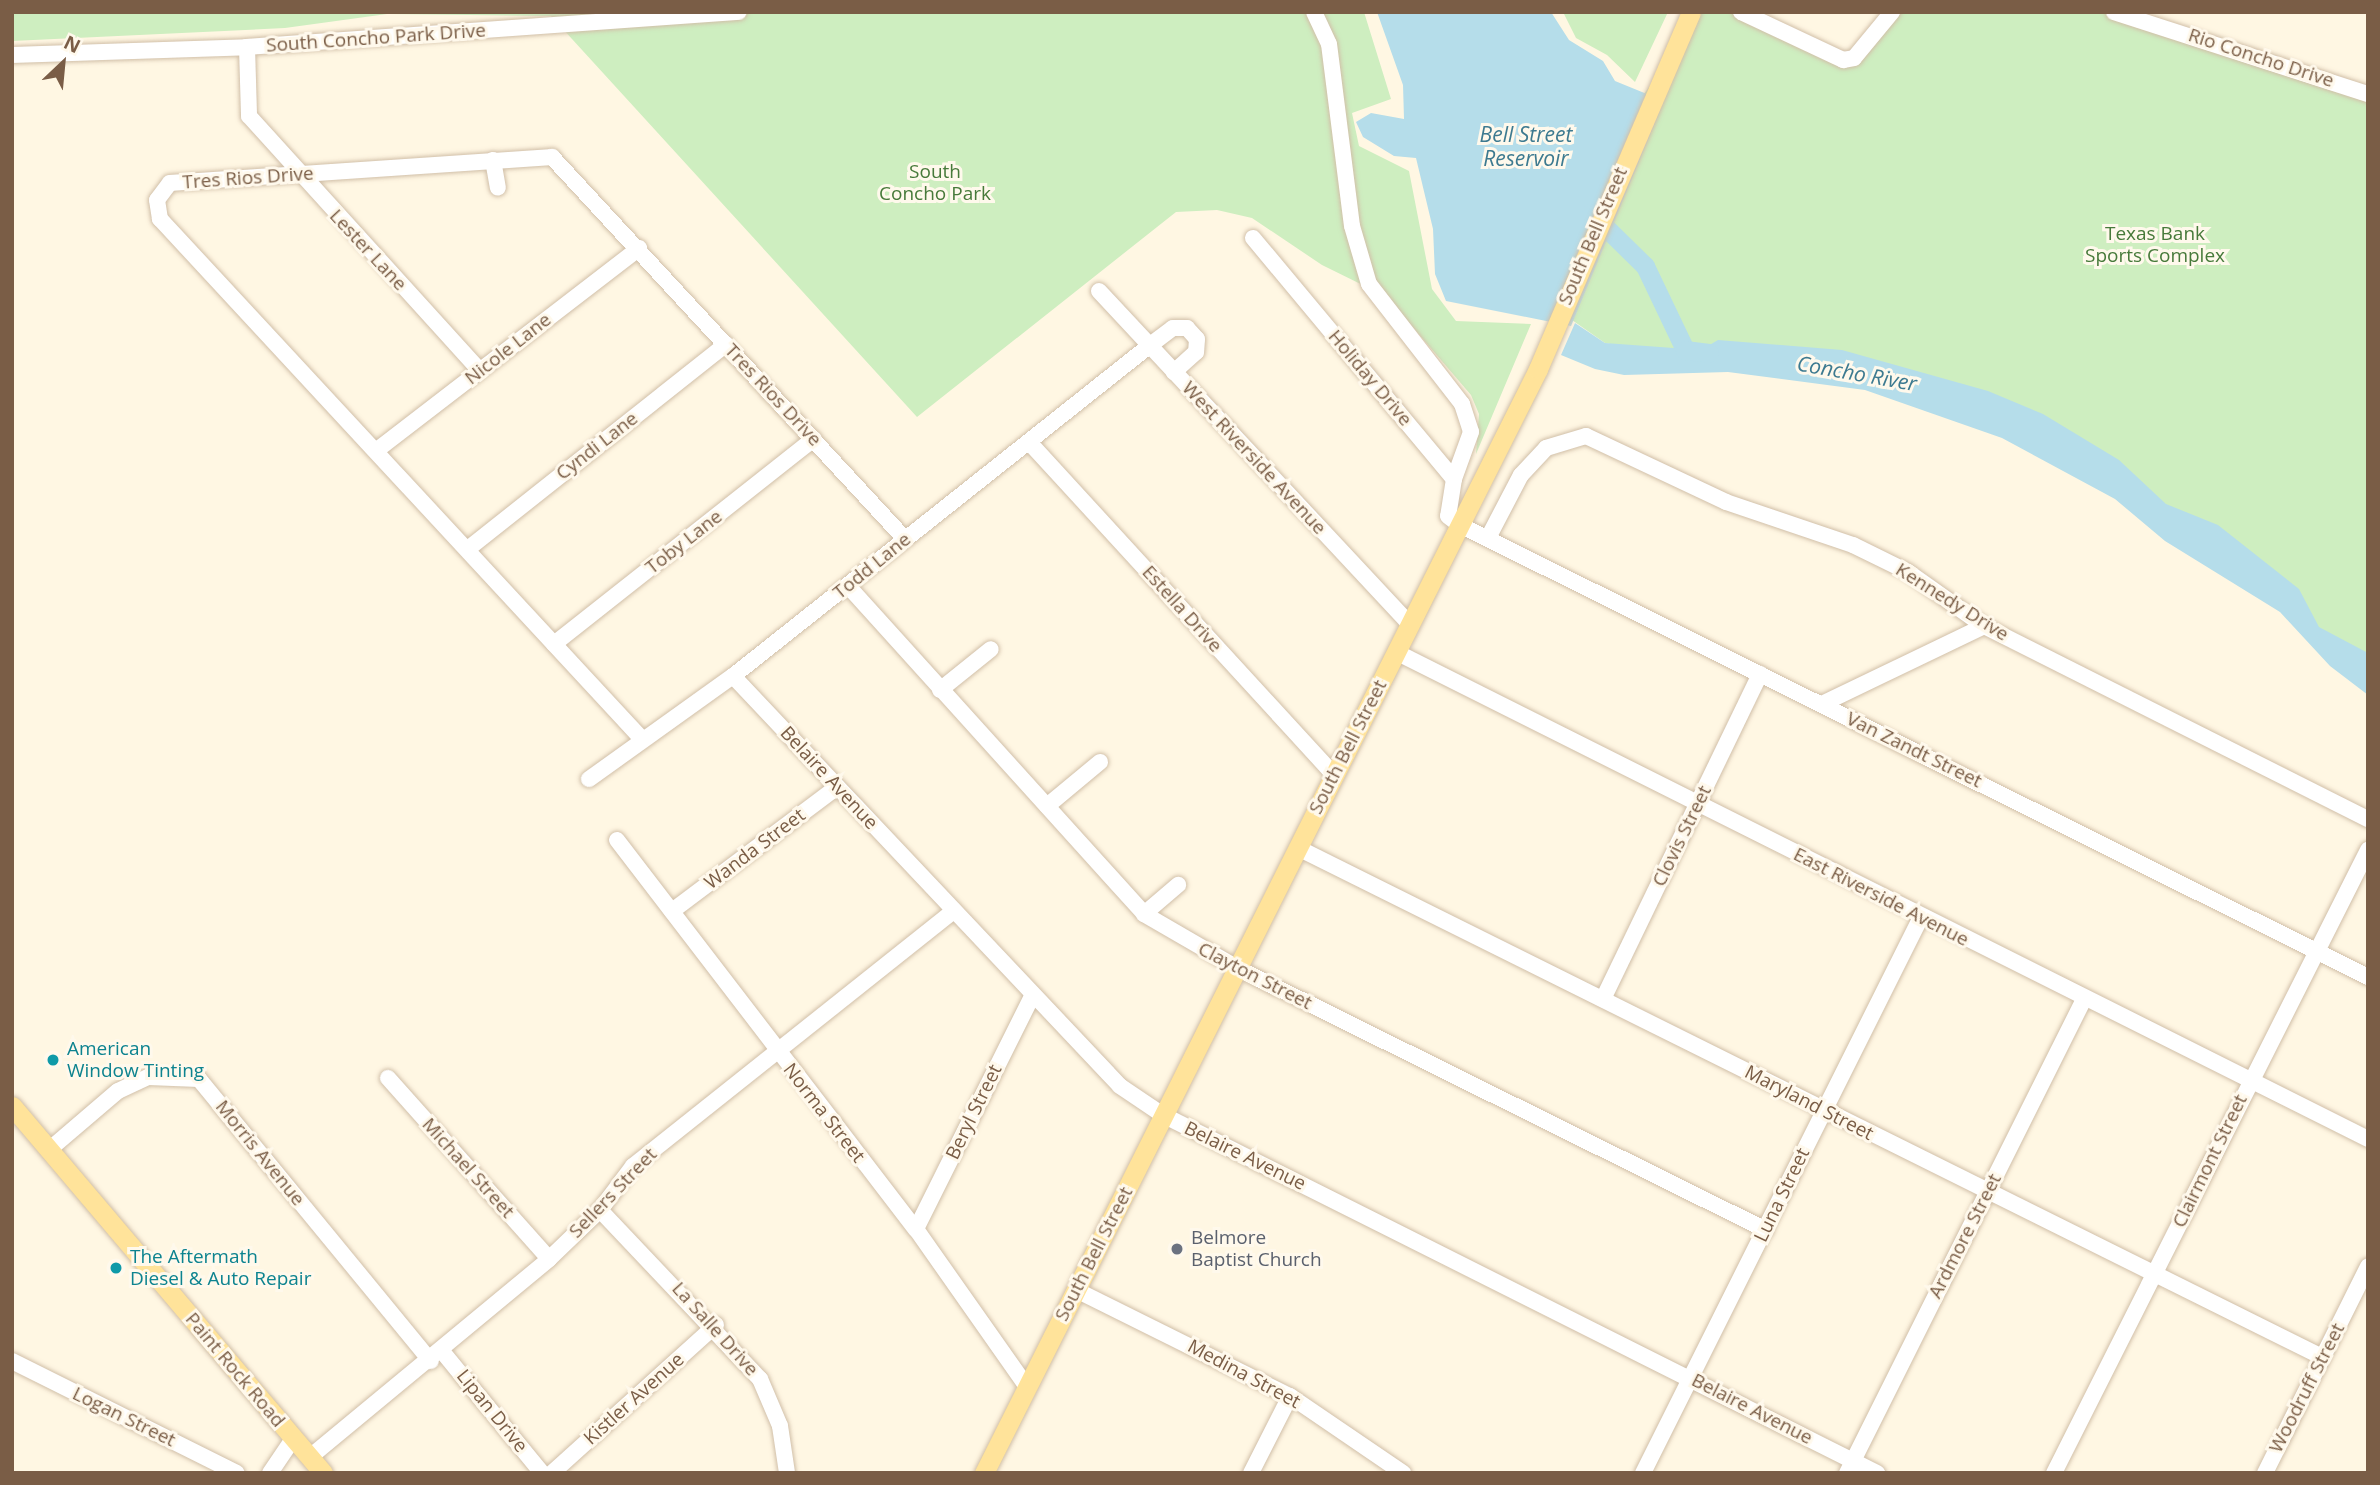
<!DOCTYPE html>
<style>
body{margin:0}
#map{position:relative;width:2380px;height:1485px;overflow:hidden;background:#fff7e3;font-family:"Open Sans",sans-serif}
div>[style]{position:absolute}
.green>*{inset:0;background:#ceeec0}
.water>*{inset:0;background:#b5ddea}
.river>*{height:19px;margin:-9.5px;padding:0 9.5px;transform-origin:9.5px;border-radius:9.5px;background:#b5ddea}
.roads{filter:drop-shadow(0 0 2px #d1bfa8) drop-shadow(0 0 2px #d1bfa8)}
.minor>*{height:16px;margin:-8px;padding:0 8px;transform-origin:8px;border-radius:8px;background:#fff}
.major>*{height:19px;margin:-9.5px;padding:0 9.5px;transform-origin:9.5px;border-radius:9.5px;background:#ffe39a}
.dots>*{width:19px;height:19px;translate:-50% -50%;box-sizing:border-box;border:4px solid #fff9ec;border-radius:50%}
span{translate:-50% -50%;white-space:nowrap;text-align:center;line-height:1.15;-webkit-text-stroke:6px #fff9ec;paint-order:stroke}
.street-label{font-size:19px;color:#7a5d46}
.park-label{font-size:19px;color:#477a3a}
.culture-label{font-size:19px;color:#0d838f}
.left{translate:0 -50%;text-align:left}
.worship-label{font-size:19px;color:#5b616d}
.water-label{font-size:21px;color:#3d7a90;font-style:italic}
.frame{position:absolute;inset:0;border:14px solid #7a5d46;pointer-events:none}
.north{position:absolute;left:28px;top:28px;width:70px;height:70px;-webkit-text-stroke:5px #fff9ec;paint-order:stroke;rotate:26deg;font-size:19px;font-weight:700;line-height:28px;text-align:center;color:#7a5d46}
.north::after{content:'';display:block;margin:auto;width:24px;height:32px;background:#7a5d46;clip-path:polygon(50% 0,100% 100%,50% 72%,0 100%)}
</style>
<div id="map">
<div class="green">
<div style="clip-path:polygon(12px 12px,1364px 12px,1391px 99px,1352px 113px,1359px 146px,1409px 171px,1432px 289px,1456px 321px,1531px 324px,1476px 454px,1479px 414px,1471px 395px,1387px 297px,1322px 265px,1252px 218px,1217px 210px,1176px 212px,917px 417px,551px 16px,387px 14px,285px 28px,12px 41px)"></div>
<div style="clip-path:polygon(1563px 12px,1668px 12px,1635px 82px,1607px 55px,1576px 38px)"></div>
<div style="clip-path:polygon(1691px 12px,1741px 12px,1843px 60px,1892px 12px,2114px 12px,2368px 94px,2368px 679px,2036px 419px,1605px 343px,1549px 304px,1635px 106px,1661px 71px)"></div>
</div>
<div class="water">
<div style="clip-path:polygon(1377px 12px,1551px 12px,1569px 40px,1603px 61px,1615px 81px,1664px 101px,1571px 326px,1446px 301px,1435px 274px,1433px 229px,1416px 158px,1394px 156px,1363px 137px,1356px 122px,1371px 113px,1404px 119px,1403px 85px)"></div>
<div style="clip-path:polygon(1575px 323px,1605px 343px,1701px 350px,1718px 340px,1842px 350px,1988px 391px,2043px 414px,2119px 460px,2166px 504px,2218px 525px,2299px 589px,2319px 627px,2368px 653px,2368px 695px,2330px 666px,2280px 612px,2165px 541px,2115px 499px,2002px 438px,1865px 390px,1728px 372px,1624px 375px,1595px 369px,1561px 355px)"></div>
</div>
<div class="river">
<div style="left:1591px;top:213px;width:76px;rotate:44.5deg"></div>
<div style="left:1645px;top:266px;width:93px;rotate:64.5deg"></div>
<div style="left:1685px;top:350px;width:24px;rotate:7deg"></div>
</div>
<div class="roads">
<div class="minor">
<div style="left:1314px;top:12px;width:35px;rotate:65deg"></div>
<div style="left:1329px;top:44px;width:183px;rotate:82.8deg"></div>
<div style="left:1352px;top:226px;width:60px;rotate:73.7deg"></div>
<div style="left:1369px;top:284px;width:152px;rotate:52.2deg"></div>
<div style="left:1462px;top:404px;width:29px;rotate:72deg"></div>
<div style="left:1471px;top:432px;width:50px;rotate:109.9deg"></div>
<div style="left:1741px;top:12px;width:113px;rotate:25.2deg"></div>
<div style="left:1843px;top:60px;width:11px;rotate:-10deg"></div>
<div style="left:1854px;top:58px;width:60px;rotate:-50.4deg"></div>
<div style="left:2114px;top:12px;width:267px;rotate:17.9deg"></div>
<div style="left:247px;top:47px;width:69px;rotate:88.3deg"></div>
<div style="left:249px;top:116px;width:344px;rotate:47.8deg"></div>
<div style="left:12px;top:55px;width:235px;rotate:-1.9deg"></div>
<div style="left:247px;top:47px;width:493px;rotate:-4.1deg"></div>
<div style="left:493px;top:160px;width:28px;rotate:80deg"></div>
<div style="left:1253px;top:238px;width:314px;rotate:50.2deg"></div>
<div style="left:1454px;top:479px;width:37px;rotate:99deg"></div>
<div style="left:1448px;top:516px;width:15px;rotate:37deg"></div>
<div style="left:1460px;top:525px;width:1014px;rotate:26.46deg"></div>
<div style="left:1099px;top:291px;width:456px;rotate:47deg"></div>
<div style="left:1029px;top:442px;width:452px;rotate:47.5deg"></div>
<div style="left:377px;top:450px;width:331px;rotate:-37.6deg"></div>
<div style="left:1488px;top:538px;width:71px;rotate:-62.4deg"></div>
<div style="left:1521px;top:475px;width:37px;rotate:-47deg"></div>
<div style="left:1546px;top:448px;width:42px;rotate:-16.7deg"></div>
<div style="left:1586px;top:436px;width:155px;rotate:25.2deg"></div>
<div style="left:1726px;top:502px;width:134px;rotate:18.7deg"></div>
<div style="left:1853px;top:545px;width:61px;rotate:26.1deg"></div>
<div style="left:1908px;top:572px;width:93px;rotate:35.4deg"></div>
<div style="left:1984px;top:626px;width:430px;rotate:26.7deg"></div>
<div style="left:469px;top:548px;width:328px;rotate:-38.4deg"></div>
<div style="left:848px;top:586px;width:442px;rotate:47.9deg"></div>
<div style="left:1144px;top:914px;width:108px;rotate:30.1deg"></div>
<div style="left:1237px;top:968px;width:590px;rotate:26.35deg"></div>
<div style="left:554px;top:644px;width:331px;rotate:-38.3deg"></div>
<div style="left:1396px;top:652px;width:1087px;rotate:26.61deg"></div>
<div style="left:733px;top:676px;width:564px;rotate:46.65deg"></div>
<div style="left:1120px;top:1086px;width:52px;rotate:34deg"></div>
<div style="left:1163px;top:1115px;width:799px;rotate:26.63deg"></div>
<div style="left:940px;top:690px;width:65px;rotate:-38.8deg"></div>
<div style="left:1822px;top:704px;width:180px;rotate:-25.7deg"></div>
<div style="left:641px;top:738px;width:708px;rotate:-132.82deg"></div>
<div style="left:160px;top:219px;width:19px;rotate:-99deg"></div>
<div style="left:157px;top:200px;width:21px;rotate:-53deg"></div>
<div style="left:170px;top:183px;width:383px;rotate:-3.9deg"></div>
<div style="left:552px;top:157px;width:520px;rotate:47.26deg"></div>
<div style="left:589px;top:779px;width:177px;rotate:-35.6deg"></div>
<div style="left:733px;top:676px;width:531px;rotate:-38.42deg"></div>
<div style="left:1149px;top:346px;width:30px;rotate:-37deg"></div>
<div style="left:1173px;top:328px;width:14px"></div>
<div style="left:1187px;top:328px;width:15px;rotate:48deg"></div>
<div style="left:1197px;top:339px;width:13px;rotate:94deg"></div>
<div style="left:1196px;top:352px;width:30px;rotate:138deg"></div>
<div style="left:1047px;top:806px;width:69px;rotate:-39.7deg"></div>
<div style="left:617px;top:840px;width:491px;rotate:52.5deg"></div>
<div style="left:916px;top:1229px;width:193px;rotate:54.9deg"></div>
<div style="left:1298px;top:848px;width:1144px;rotate:26.43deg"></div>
<div style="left:672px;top:911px;width:206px;rotate:-36.9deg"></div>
<div style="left:1144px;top:914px;width:45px;rotate:-40.5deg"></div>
<div style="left:1603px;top:999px;width:361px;rotate:-64.2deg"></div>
<div style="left:388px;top:1078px;width:242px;rotate:48.3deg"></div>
<div style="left:50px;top:1149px;width:89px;rotate:-40.5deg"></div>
<div style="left:118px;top:1091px;width:33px;rotate:-25deg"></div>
<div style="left:148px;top:1077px;width:51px;rotate:2.2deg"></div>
<div style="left:199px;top:1079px;width:365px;rotate:50.6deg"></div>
<div style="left:600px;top:1210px;width:233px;rotate:46.6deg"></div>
<div style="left:760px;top:1379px;width:51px;rotate:66.9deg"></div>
<div style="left:780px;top:1426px;width:48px;rotate:81.5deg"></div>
<div style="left:916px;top:1229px;width:260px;rotate:-63.5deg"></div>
<div style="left:1076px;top:1290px;width:239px;rotate:26.4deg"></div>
<div style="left:1290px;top:1396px;width:137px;rotate:34.3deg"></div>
<div style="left:441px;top:1350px;width:159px;rotate:50.6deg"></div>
<div style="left:12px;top:1361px;width:251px;rotate:26.5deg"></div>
<div style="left:310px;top:1457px;width:310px;rotate:-39.6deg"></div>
<div style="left:549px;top:1259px;width:71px;rotate:-43.9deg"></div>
<div style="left:600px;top:1210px;width:55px;rotate:-53.1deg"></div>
<div style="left:633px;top:1166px;width:410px;rotate:-38.5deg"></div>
<div style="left:270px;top:1473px;width:41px;rotate:-55.9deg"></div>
<div style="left:552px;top:1473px;width:221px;rotate:-42.1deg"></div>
<div style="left:1251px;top:1473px;width:86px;rotate:-63.1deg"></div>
<div style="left:1643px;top:1473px;width:622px;rotate:-63.43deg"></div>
<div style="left:1847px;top:1473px;width:530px;rotate:-63.43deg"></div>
<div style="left:2054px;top:1473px;width:698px;rotate:-63.25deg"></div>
<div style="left:2265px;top:1473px;width:231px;rotate:-63.5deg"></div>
</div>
<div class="major">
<div style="left:12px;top:1106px;width:481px;rotate:49.7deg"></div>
<div style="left:984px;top:1473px;width:1235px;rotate:-63.35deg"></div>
<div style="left:1538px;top:369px;width:388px;rotate:-66.8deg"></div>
</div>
</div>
<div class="dots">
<div style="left:53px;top:1060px;background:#0f9aa8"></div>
<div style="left:1177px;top:1249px;background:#6b7280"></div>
<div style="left:116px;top:1268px;background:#0f9aa8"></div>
</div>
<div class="street-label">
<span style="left:376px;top:38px;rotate:-4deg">South Concho Park Drive</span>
<span style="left:2261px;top:58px;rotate:18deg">Rio Concho Drive</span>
<span style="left:248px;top:178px;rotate:-4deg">Tres Rios Drive</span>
<span style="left:1593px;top:236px;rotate:-67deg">South Bell Street</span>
<span style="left:368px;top:250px;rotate:47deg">Lester Lane</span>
<span style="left:508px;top:349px;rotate:-38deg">Nicole Lane</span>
<span style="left:1370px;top:378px;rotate:50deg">Holiday Drive</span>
<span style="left:773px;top:395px;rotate:47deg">Tres Rios Drive</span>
<span style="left:597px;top:446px;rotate:-38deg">Cyndi Lane</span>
<span style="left:1254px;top:458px;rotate:47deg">West Riverside Avenue</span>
<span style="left:684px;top:542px;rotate:-38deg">Toby Lane</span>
<span style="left:872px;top:566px;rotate:-39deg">Todd Lane</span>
<span style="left:1952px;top:602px;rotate:32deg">Kennedy Drive</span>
<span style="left:1182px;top:609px;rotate:48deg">Estella Drive</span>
<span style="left:1348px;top:747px;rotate:-63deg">South Bell Street</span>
<span style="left:1914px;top:750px;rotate:26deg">Van Zandt Street</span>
<span style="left:829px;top:778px;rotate:47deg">Belaire Avenue</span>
<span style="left:1682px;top:836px;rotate:-64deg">Clovis Street</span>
<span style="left:755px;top:849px;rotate:-37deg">Wanda Street</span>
<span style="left:1881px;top:897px;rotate:27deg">East Riverside Avenue</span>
<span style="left:1255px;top:976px;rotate:27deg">Clayton Street</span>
<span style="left:1809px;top:1103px;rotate:27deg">Maryland Street</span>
<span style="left:974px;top:1112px;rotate:-64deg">Beryl Street</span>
<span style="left:824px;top:1113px;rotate:52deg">Norma Street</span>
<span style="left:260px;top:1153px;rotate:51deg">Morris Avenue</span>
<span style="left:1245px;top:1156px;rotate:26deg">Belaire Avenue</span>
<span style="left:2210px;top:1161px;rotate:-64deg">Clairmont Street</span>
<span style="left:468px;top:1168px;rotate:48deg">Michael Street</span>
<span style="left:613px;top:1193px;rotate:-46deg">Sellers Street</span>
<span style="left:1782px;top:1195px;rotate:-64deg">Luna Street</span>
<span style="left:1965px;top:1236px;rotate:-63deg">Ardmore Street</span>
<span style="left:1094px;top:1254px;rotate:-63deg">South Bell Street</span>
<span style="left:715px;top:1329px;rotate:48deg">La Salle Drive</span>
<span style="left:235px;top:1370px;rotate:50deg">Paint Rock Road</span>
<span style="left:1244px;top:1374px;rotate:28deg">Medina Street</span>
<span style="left:2307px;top:1388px;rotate:-63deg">Woodruff Street</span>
<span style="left:634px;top:1399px;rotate:-42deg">Kistler Avenue</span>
<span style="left:1752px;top:1409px;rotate:27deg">Belaire Avenue</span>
<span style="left:492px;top:1411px;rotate:51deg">Lipan Drive</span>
<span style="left:124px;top:1417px;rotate:26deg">Logan Street</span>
</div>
<div class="park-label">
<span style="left:935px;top:183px">South<br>Concho Park</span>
<span style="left:2155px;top:245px">Texas Bank<br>Sports Complex</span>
</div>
<div class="culture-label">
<span class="left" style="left:67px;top:1060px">American<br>Window Tinting</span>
<span class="left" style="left:130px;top:1268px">The Aftermath<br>Diesel &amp; Auto Repair</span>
</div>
<div class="worship-label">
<span class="left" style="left:1191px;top:1249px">Belmore<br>Baptist Church</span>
</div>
<div class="water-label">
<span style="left:1526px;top:146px">Bell Street<br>Reservoir</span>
<span style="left:1857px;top:373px;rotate:10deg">Concho River</span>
</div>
<div class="frame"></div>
<div class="north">N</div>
</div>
